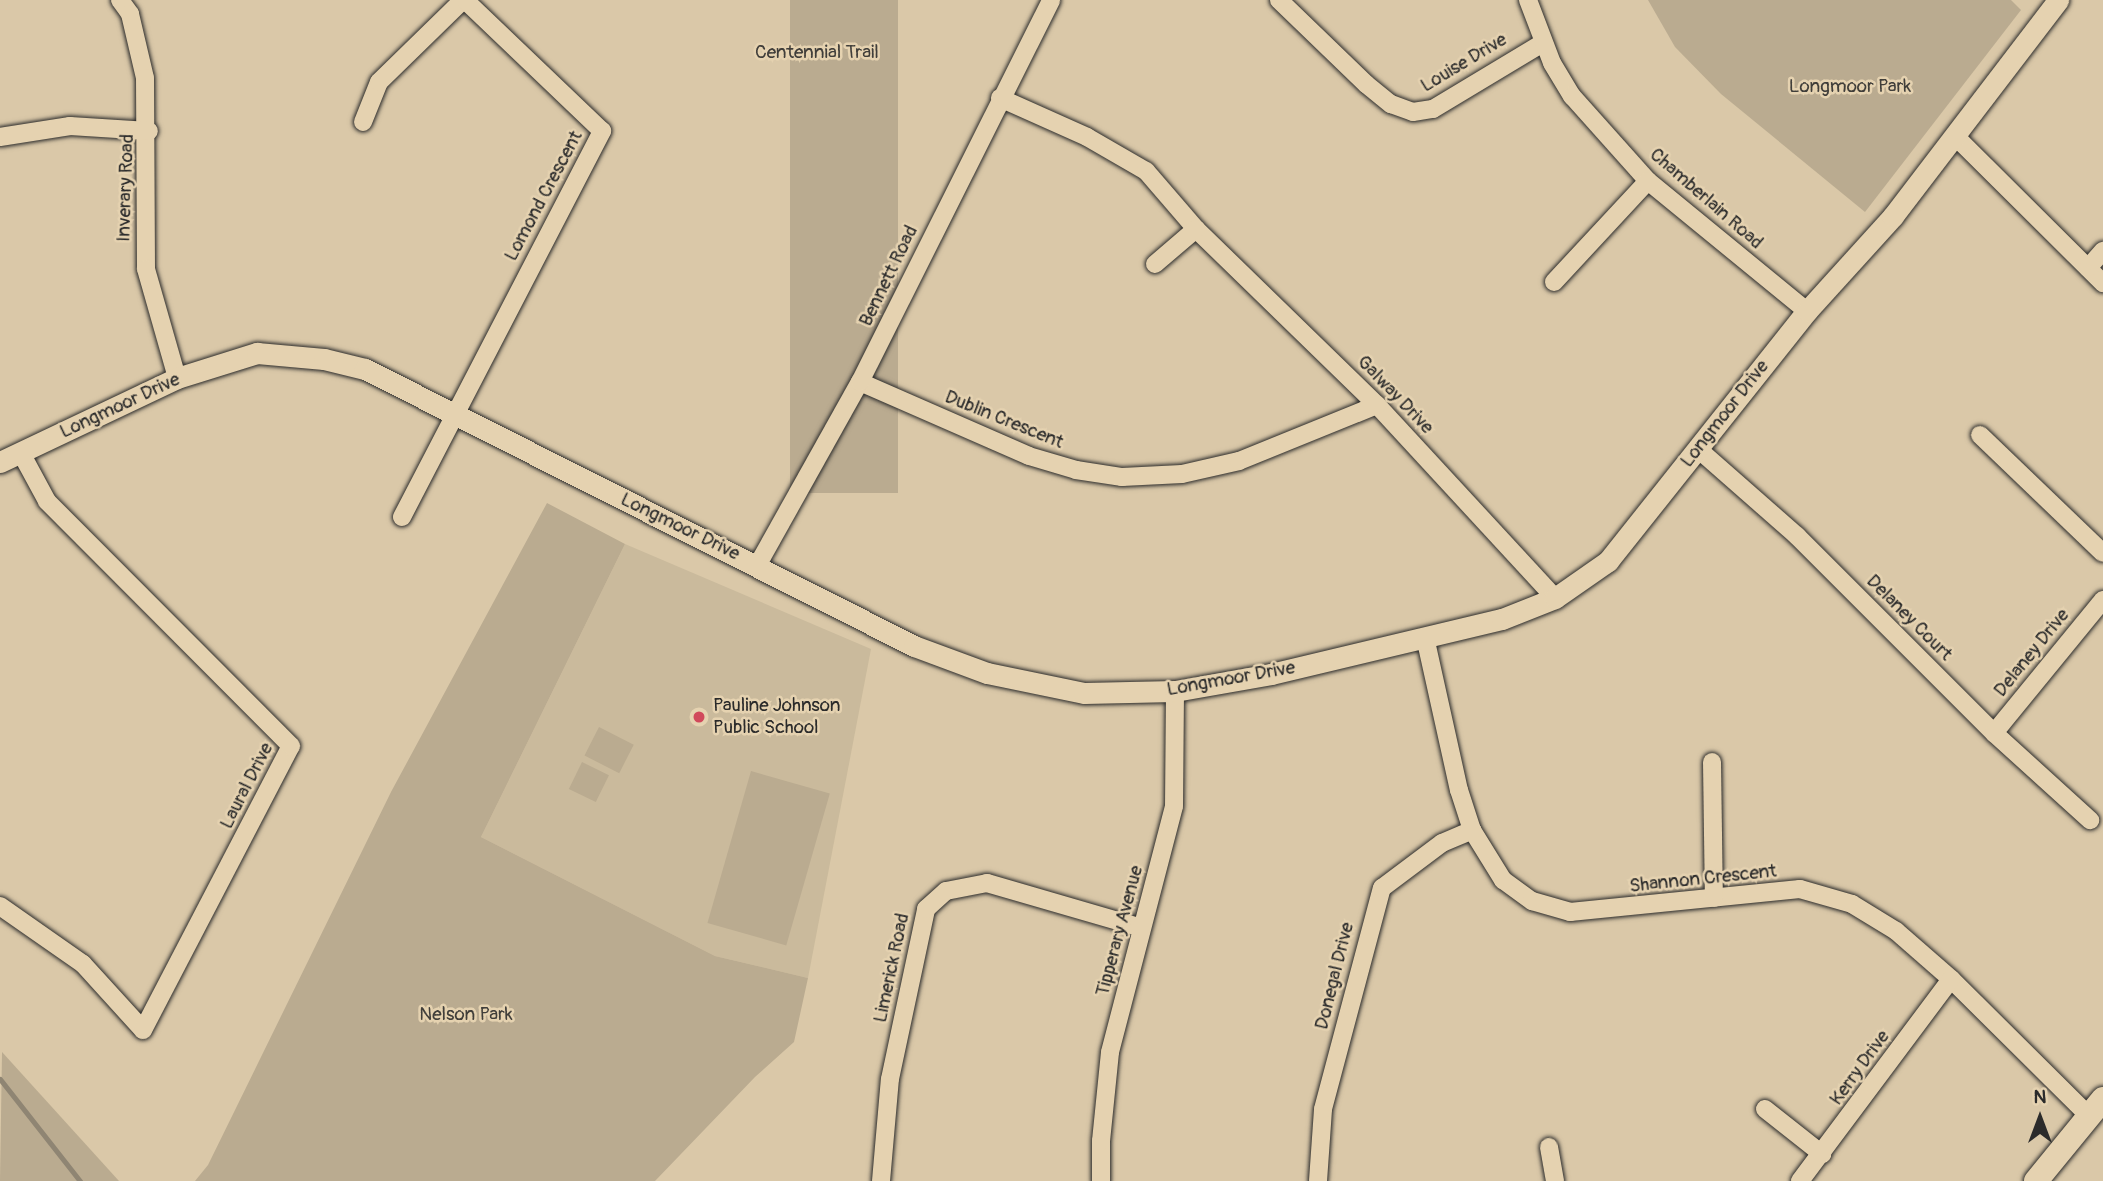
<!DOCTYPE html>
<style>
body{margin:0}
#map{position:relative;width:2103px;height:1181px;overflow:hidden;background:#dac8a8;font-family:Pangolin,sans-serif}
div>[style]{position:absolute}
.built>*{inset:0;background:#caba9c}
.green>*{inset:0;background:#baab90;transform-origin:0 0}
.stream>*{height:5px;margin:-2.5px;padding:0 2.5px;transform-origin:2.5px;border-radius:2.5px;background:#8f8573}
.roads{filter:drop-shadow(0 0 2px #2b2b2b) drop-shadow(0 0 2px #2b2b2b)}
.minor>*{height:18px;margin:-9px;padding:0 9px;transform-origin:9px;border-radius:9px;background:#e5d2b0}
.tertiary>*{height:21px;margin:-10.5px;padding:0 10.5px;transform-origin:10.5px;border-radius:10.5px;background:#e5d2b0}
.secondary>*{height:24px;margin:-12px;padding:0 12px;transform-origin:12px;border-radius:12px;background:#e5d2b0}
.dots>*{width:19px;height:19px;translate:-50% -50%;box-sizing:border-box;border:4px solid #e5d2b0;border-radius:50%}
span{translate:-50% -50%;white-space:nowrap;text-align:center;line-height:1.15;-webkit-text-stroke:5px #e5d2b0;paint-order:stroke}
.park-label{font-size:19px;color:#403e3a}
.street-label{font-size:19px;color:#2b2b2b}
.poi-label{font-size:19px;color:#2b2b2b}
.left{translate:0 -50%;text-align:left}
.north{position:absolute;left:2005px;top:1083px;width:70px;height:70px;-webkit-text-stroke:5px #e5d2b0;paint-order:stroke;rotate:0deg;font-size:19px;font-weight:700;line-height:28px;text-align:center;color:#2b2b2b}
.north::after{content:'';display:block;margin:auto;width:24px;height:32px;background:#2b2b2b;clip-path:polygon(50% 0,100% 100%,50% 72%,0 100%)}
</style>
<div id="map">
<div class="built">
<div style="clip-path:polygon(625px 544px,871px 649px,808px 978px,715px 956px,481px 837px)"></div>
</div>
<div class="green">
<div style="left:790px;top:0;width:108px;height:493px"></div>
<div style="clip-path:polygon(1648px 0,2011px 0,2021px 10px,1865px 212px,1721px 94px,1675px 47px)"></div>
<div style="clip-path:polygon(547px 503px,625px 544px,481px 837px,715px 956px,808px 978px,794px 1042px,755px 1077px,655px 1181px,195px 1181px,208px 1165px,391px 792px)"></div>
<div style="left:599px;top:727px;width:39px;height:32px;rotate:27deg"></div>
<div style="left:582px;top:762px;width:30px;height:30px;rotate:26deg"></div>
<div style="left:751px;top:771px;width:82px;height:158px;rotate:16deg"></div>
<div style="clip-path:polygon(2px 1052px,119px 1181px,0 1181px)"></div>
</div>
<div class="stream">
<div style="left:0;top:1079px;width:130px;rotate:51.9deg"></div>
</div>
<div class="roads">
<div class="minor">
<div style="left:120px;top:0;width:17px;rotate:54deg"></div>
<div style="left:130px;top:14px;width:66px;rotate:76.8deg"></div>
<div style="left:145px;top:78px;width:191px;rotate:89.7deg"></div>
<div style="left:146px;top:269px;width:113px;rotate:74.1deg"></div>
<div style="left:1279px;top:0;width:121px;rotate:44deg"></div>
<div style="left:1366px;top:84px;width:32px;rotate:39deg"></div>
<div style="left:1391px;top:104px;width:23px;rotate:20deg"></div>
<div style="left:1413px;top:112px;width:20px;rotate:-9deg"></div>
<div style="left:1433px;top:109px;width:128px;rotate:-31deg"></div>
<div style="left:1528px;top:0;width:67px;rotate:69.1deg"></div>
<div style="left:1552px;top:63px;width:39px;rotate:59deg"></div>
<div style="left:1572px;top:96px;width:114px;rotate:48.2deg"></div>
<div style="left:1648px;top:181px;width:205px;rotate:39.3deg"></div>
<div style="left:1000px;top:98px;width:95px;rotate:24.1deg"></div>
<div style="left:1087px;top:137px;width:68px;rotate:30deg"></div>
<div style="left:1146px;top:171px;width:77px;rotate:49.2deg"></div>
<div style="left:1196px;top:229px;width:252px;rotate:44.2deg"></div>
<div style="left:1377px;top:405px;width:263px;rotate:47.3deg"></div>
<div style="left:363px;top:122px;width:43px;rotate:-68.2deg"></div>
<div style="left:379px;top:82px;width:117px;rotate:-44.3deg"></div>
<div style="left:1955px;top:136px;width:209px;rotate:44.8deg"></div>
<div style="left:0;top:137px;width:71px;rotate:-8.9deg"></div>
<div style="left:70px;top:126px;width:79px;rotate:3.6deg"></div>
<div style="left:1155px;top:264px;width:54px;rotate:-40.5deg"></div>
<div style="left:2088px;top:268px;width:23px;rotate:-49deg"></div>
<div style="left:1554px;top:282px;width:138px;rotate:-47.1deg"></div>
<div style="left:860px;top:382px;width:184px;rotate:23.6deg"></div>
<div style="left:1029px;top:456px;width:49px;rotate:16.6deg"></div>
<div style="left:1076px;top:470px;width:47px;rotate:8.7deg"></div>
<div style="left:1122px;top:477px;width:60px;rotate:-2.9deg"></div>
<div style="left:1182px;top:474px;width:58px;rotate:-12.8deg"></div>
<div style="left:1239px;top:461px;width:149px;rotate:-22.1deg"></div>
<div style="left:1980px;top:435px;width:170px;rotate:43.8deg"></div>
<div style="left:1698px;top:449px;width:132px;rotate:41.3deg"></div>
<div style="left:1797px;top:536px;width:279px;rotate:45deg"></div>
<div style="left:1994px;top:733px;width:130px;rotate:42.2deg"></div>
<div style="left:402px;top:517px;width:435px;rotate:-62.6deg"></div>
<div style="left:602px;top:131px;width:190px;rotate:-136.3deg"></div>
<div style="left:757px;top:566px;width:211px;rotate:-60.8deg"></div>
<div style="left:860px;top:382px;width:427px;rotate:-63.4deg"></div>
<div style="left:1425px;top:637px;width:157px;rotate:77.5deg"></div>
<div style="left:1459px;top:790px;width:42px;rotate:72deg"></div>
<div style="left:1472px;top:830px;width:59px;rotate:58.2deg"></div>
<div style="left:1503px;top:880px;width:36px;rotate:36deg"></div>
<div style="left:1532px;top:901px;width:40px;rotate:16deg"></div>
<div style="left:1570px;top:912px;width:231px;rotate:-5.7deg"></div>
<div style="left:1800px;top:889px;width:54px;rotate:16.1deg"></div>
<div style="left:1852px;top:904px;width:52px;rotate:31.5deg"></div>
<div style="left:1896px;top:931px;width:73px;rotate:41.1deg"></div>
<div style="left:1951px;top:979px;width:194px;rotate:44.8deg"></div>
<div style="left:1994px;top:733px;width:172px;rotate:-50.7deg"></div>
<div style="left:1712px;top:762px;width:136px;rotate:89.2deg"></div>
<div style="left:0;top:906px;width:101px;rotate:34.9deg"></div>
<div style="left:83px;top:964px;width:89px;rotate:47.7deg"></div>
<div style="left:143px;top:1030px;width:320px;rotate:-62.5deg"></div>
<div style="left:291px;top:746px;width:346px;rotate:-134.9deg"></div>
<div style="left:47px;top:501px;width:55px;rotate:-118.4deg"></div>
<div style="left:1765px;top:1109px;width:73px;rotate:38.3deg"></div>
<div style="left:1549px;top:1147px;width:35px;rotate:80deg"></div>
<div style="left:881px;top:1181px;width:102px;rotate:-85deg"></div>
<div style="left:890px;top:1079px;width:174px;rotate:-78deg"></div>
<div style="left:926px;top:909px;width:27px;rotate:-42deg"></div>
<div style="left:946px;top:891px;width:42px;rotate:-11deg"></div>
<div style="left:987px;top:883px;width:161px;rotate:16.2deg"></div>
<div style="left:1101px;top:1181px;width:40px;rotate:-90deg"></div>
<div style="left:1101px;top:1141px;width:89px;rotate:-84.2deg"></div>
<div style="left:1110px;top:1052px;width:254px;rotate:-75.4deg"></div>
<div style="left:1174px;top:806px;width:115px;rotate:-89.5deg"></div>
<div style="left:1318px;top:1181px;width:72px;rotate:-86deg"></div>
<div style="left:1323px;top:1109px;width:229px;rotate:-75.1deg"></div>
<div style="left:1382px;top:888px;width:75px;rotate:-36.9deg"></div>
<div style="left:1442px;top:843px;width:33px;rotate:-23deg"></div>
<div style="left:1800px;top:1181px;width:252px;rotate:-53.2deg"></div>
</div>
<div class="tertiary">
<div style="left:0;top:462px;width:196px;rotate:-25.4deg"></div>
<div style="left:177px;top:378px;width:84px;rotate:-17.4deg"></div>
<div style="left:257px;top:353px;width:67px;rotate:5.1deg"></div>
<div style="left:324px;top:359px;width:42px;rotate:13.7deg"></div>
<div style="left:365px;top:369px;width:615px;rotate:26.77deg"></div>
<div style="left:914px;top:646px;width:78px;rotate:20.3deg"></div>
<div style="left:987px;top:673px;width:99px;rotate:11.7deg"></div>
<div style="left:1084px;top:693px;width:91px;rotate:-1.3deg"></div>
<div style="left:1175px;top:691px;width:97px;rotate:-10deg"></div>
<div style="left:1271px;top:674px;width:237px;rotate:-13.4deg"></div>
<div style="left:1502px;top:619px;width:57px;rotate:-21.6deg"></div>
<div style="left:1555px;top:598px;width:65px;rotate:-34.9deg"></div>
<div style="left:1608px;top:561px;width:320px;rotate:-51.5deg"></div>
<div style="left:1807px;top:311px;width:128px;rotate:-47.8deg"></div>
<div style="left:1893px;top:216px;width:272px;rotate:-52.6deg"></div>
</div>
<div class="secondary">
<div style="left:2036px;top:1181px;width:106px;rotate:-50.7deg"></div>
</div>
</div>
<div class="dots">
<div style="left:699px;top:717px;background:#d1495b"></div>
</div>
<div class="park-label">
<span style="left:817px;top:53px">Centennial Trail</span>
<span style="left:1850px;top:87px">Longmoor Park</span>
<span style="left:466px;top:1015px">Nelson Park</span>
</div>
<div class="street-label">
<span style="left:1464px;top:63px;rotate:-31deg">Louise Drive</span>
<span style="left:126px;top:188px;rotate:-88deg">Inverary Road</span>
<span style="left:544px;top:196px;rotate:-62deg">Lomond Crescent</span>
<span style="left:1706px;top:199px;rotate:41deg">Chamberlain Road</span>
<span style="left:889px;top:276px;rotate:-64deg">Bennett Road</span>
<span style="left:1395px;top:395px;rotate:46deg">Galway Drive</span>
<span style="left:120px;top:406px;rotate:-25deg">Longmoor Drive</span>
<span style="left:1725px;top:414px;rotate:-52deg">Longmoor Drive</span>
<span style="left:1004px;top:420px;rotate:22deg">Dublin Crescent</span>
<span style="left:680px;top:527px;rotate:26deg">Longmoor Drive</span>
<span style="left:1909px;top:618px;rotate:45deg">Delaney Court</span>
<span style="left:2032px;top:653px;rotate:-51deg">Delaney Drive</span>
<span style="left:1231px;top:679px;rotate:-10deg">Longmoor Drive</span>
<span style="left:247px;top:786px;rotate:-63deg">Laural Drive</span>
<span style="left:1703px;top:879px;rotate:-6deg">Shannon Crescent</span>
<span style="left:1120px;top:931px;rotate:-75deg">Tipperary Avenue</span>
<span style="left:892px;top:968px;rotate:-78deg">Limerick Road</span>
<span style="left:1335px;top:976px;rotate:-76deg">Donegal Drive</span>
<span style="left:1860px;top:1068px;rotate:-54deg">Kerry Drive</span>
</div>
<div class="poi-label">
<span class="left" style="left:713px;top:717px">Pauline Johnson<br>Public School</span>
</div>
<div class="north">N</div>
</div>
